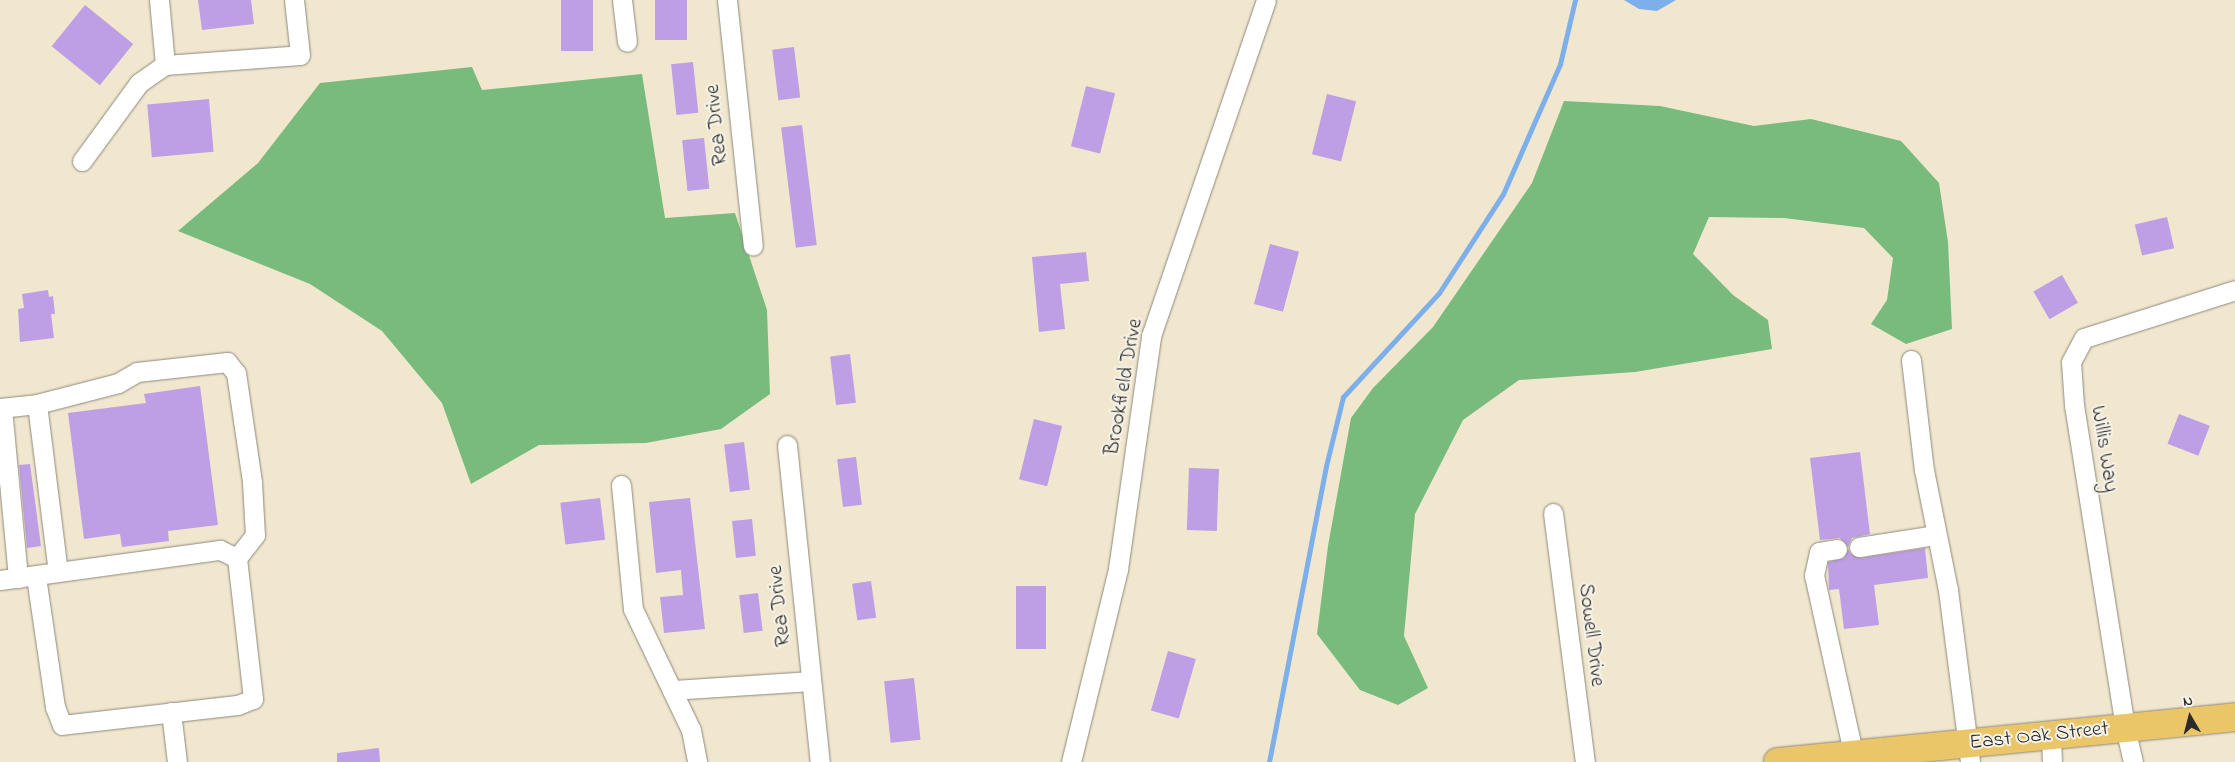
<!DOCTYPE html>
<style>
body{margin:0}
#map{position:relative;width:2235px;height:762px;overflow:hidden;background:#f1e7cf;font-family:"Indie Flower",sans-serif}
div>[style]{position:absolute}
.forest>*{inset:0;background:#78bb7d}
.water>*{inset:0;background:#7db0ea}
.stream>*{height:5px;margin:-2.5px;padding:0 2.5px;transform-origin:2.5px;border-radius:2.5px;background:#7db0ea}
.building>*{inset:0;background:#be9ee4;transform-origin:0 0}
.roads{filter:drop-shadow(0 0 1px #8e897d) drop-shadow(0 0 1px #8e897d)}
.minor>*{height:19px;margin:-9.5px;padding:0 9.5px;transform-origin:9.5px;border-radius:9.5px;background:#fff}
.highway>*{height:28px;margin:-14px;padding:0 14px;transform-origin:14px;border-radius:14px;background:#ebc669}
span{translate:-50% -50%;white-space:nowrap;text-align:center;line-height:1.15;-webkit-text-stroke:4px #f7f3e8;paint-order:stroke}
.street-label{font-size:21px;color:#2b2b2b}
.north{position:absolute;left:2165px;top:692px;width:50px;height:50px;-webkit-text-stroke:4px #f7f3e8;paint-order:stroke;rotate:352deg;font-size:14px;font-weight:700;line-height:20px;text-align:center;color:#2b2b2b}
.north::after{content:'';display:block;margin:auto;width:18px;height:22px;background:#2b2b2b;clip-path:polygon(50% 0,100% 100%,50% 72%,0 100%)}
</style>
<div id="map">
<div class="forest">
<div style="clip-path:polygon(472px 67px,482px 90px,642px 74px,665px 218px,735px 213px,767px 310px,770px 394px,721px 429px,646px 443px,539px 445px,471px 484px,442px 403px,382px 331px,310px 284px,178px 231px,258px 163px,320px 83px)"></div>
<div style="clip-path:polygon(1564px 101px,1660px 106px,1754px 126px,1811px 119px,1901px 141px,1939px 183px,1948px 242px,1952px 329px,1906px 344px,1871px 324px,1887px 300px,1893px 258px,1864px 228px,1784px 218px,1709px 217px,1693px 254px,1733px 295px,1768px 320px,1772px 349px,1635px 372px,1519px 380px,1463px 420px,1415px 514px,1404px 636px,1428px 688px,1398px 705px,1360px 690px,1317px 634px,1328px 546px,1351px 418px,1373px 388px,1433px 327px,1532px 183px)"></div>
</div>
<div class="water">
<div style="clip-path:polygon(1624px 0,1676px 0,1657px 11px,1639px 9px)"></div>
</div>
<div class="stream">
<div style="left:1269px;top:762px;width:301px;rotate:-79.1deg"></div>
<div style="left:1326px;top:466px;width:71px;rotate:-76.2deg"></div>
<div style="left:1343px;top:397px;width:142px;rotate:-47.3deg"></div>
<div style="left:1439px;top:293px;width:118px;rotate:-57.1deg"></div>
<div style="left:1503px;top:194px;width:142px;rotate:-66.3deg"></div>
<div style="left:1560px;top:64px;width:66px;rotate:-76.8deg"></div>
</div>
<div class="building">
<div style="clip-path:polygon(198px 0,251px 0,254px 24px,202px 30px)"></div>
<div style="left:561px;top:0;width:32px;height:51px"></div>
<div style="left:655px;top:0;width:32px;height:40px"></div>
<div style="left:85px;top:5px;width:62px;height:53px;rotate:39deg"></div>
<div style="left:794px;top:47px;width:51px;height:22px;rotate:83deg"></div>
<div style="left:693px;top:62px;width:51px;height:22px;rotate:84deg"></div>
<div style="left:1086px;top:86px;width:30px;height:62px;rotate:14deg"></div>
<div style="left:1327px;top:94px;width:30px;height:62px;rotate:14deg"></div>
<div style="left:209px;top:99px;width:53px;height:62px;rotate:85deg"></div>
<div style="left:802px;top:125px;width:121px;height:21px;rotate:83deg"></div>
<div style="left:704px;top:138px;width:51px;height:22px;rotate:84deg"></div>
<div style="left:2167px;top:217px;width:32px;height:33px;rotate:77deg"></div>
<div style="left:1270px;top:244px;width:30px;height:62px;rotate:15deg"></div>
<div style="clip-path:polygon(1086px 252px,1089px 281px,1060px 284px,1065px 329px,1039px 332px,1032px 257px)"></div>
<div style="left:2062px;top:275px;width:32px;height:33px;rotate:60deg"></div>
<div style="clip-path:polygon(48px 290px,49px 297px,53px 296px,55px 314px,51px 314px,54px 338px,20px 342px,18px 309px,24px 308px,22px 294px)"></div>
<div style="left:850px;top:354px;width:49px;height:20px;rotate:83deg"></div>
<div style="clip-path:polygon(200px 386px,218px 525px,168px 531px,169px 541px,122px 547px,120px 534px,84px 539px,68px 413px,146px 403px,144px 394px)"></div>
<div style="left:2179px;top:414px;width:33px;height:32px;rotate:21deg"></div>
<div style="left:1034px;top:419px;width:29px;height:62px;rotate:14deg"></div>
<div style="left:744px;top:442px;width:48px;height:20px;rotate:83deg"></div>
<div style="clip-path:polygon(1860px 452px,1870px 534px,1852px 538px,1848px 547px,1840px 538px,1820px 540px,1810px 458px)"></div>
<div style="left:856px;top:457px;width:48px;height:19px;rotate:83deg"></div>
<div style="clip-path:polygon(30px 464px,41px 546px,27px 548px,19px 465px)"></div>
<div style="left:1189px;top:468px;width:30px;height:62px;rotate:2deg"></div>
<div style="left:600px;top:498px;width:42px;height:40px;rotate:83deg"></div>
<div style="clip-path:polygon(690px 498px,705px 629px,664px 633px,660px 597px,683px 595px,681px 570px,656px 573px,649px 502px)"></div>
<div style="left:752px;top:519px;width:37px;height:20px;rotate:84deg"></div>
<div style="clip-path:polygon(1925px 548px,1928px 578px,1874px 585px,1879px 625px,1844px 629px,1839px 589px,1829px 590px,1828px 562px,1844px 558px,1848px 549px,1851px 554px,1860px 558px)"></div>
<div style="left:871px;top:581px;width:37px;height:19px;rotate:82deg"></div>
<div style="left:1016px;top:586px;width:30px;height:63px"></div>
<div style="left:758px;top:593px;width:38px;height:19px;rotate:83deg"></div>
<div style="left:1168px;top:651px;width:29px;height:62px;rotate:16deg"></div>
<div style="left:914px;top:678px;width:62px;height:30px;rotate:84deg"></div>
<div style="clip-path:polygon(379px 748px,380px 762px,337px 762px,337px 753px)"></div>
</div>
<div class="roads">
<div class="minor">
<div style="left:159px;top:0;width:65px;rotate:84.7deg"></div>
<div style="left:165px;top:65px;width:135px;rotate:-4.2deg"></div>
<div style="left:300px;top:55px;width:55px;rotate:-96.2deg"></div>
<div style="left:622px;top:0;width:42px;rotate:83.2deg"></div>
<div style="left:727px;top:0;width:247px;rotate:84deg"></div>
<div style="left:82px;top:161px;width:97px;rotate:-53.8deg"></div>
<div style="left:139px;top:83px;width:32px;rotate:-35deg"></div>
<div style="left:1911px;top:360px;width:111px;rotate:83.3deg"></div>
<div style="left:1924px;top:470px;width:122px;rotate:78.7deg"></div>
<div style="left:1948px;top:590px;width:173px;rotate:82.7deg"></div>
<div style="left:37px;top:404px;width:169px;rotate:82.9deg"></div>
<div style="left:0;top:408px;width:37px;rotate:-6deg"></div>
<div style="left:37px;top:404px;width:84px;rotate:-14.5deg"></div>
<div style="left:118px;top:383px;width:22px;rotate:-30deg"></div>
<div style="left:137px;top:372px;width:91px;rotate:-6.3deg"></div>
<div style="left:227px;top:362px;width:14px;rotate:51deg"></div>
<div style="left:236px;top:373px;width:110px;rotate:81.6deg"></div>
<div style="left:252px;top:482px;width:53px;rotate:86.8deg"></div>
<div style="left:255px;top:535px;width:29px;rotate:128deg"></div>
<div style="left:2px;top:408px;width:171px;rotate:84.6deg"></div>
<div style="left:787px;top:445px;width:319px;rotate:84.1deg"></div>
<div style="left:621px;top:485px;width:125px;rotate:84.5deg"></div>
<div style="left:633px;top:609px;width:134px;rotate:64.4deg"></div>
<div style="left:691px;top:730px;width:33px;rotate:79deg"></div>
<div style="left:1553px;top:513px;width:251px;rotate:82.7deg"></div>
<div style="left:1859px;top:547px;width:78px;rotate:-8.9deg"></div>
<div style="left:1837px;top:549px;width:18px;rotate:171deg"></div>
<div style="left:1819px;top:552px;width:24px;rotate:102deg"></div>
<div style="left:1814px;top:575px;width:191px;rotate:77.6deg"></div>
<div style="left:0;top:580px;width:222px;rotate:-7.8deg"></div>
<div style="left:220px;top:550px;width:19px;rotate:25deg"></div>
<div style="left:237px;top:558px;width:142px;rotate:83.5deg"></div>
<div style="left:253px;top:699px;width:17px;rotate:159deg"></div>
<div style="left:237px;top:705px;width:176px;rotate:173.5deg"></div>
<div style="left:62px;top:725px;width:19px;rotate:-111deg"></div>
<div style="left:55px;top:707px;width:132px;rotate:-98.3deg"></div>
<div style="left:672px;top:690px;width:138px;rotate:-3.7deg"></div>
<div style="left:171px;top:712px;width:50px;rotate:83.2deg"></div>
<div style="left:2051px;top:735px;width:27px;rotate:88deg"></div>
<div style="left:1071px;top:762px;width:199px;rotate:-76.3deg"></div>
<div style="left:1118px;top:569px;width:235px;rotate:-81.9deg"></div>
<div style="left:1151px;top:336px;width:355px;rotate:-71.1deg"></div>
<div style="left:2133px;top:762px;width:36px;rotate:-103deg"></div>
<div style="left:2125px;top:727px;width:326px;rotate:-99deg"></div>
<div style="left:2074px;top:405px;width:43px;rotate:-94deg"></div>
<div style="left:2071px;top:362px;width:27px;rotate:-62deg"></div>
<div style="left:2084px;top:338px;width:158px;rotate:-17.6deg"></div>
</div>
<div class="highway">
<div style="left:1778px;top:762px;width:459px;rotate:-5.6deg"></div>
</div>
</div>
<div class="street-label">
<span style="left:717px;top:125px;rotate:-96deg">Rea Drive</span>
<span style="left:1124px;top:387px;rotate:-80deg">Brookfield Drive</span>
<span style="left:2104px;top:449px;rotate:81deg">Willis Way</span>
<span style="left:780px;top:606px;rotate:-96deg">Rea Drive</span>
<span style="left:1591px;top:635px;rotate:83deg">Sowell Drive</span>
<span style="left:2039px;top:736px;rotate:-6deg">East Oak Street</span>
</div>
<div class="north">N</div>
</div>
